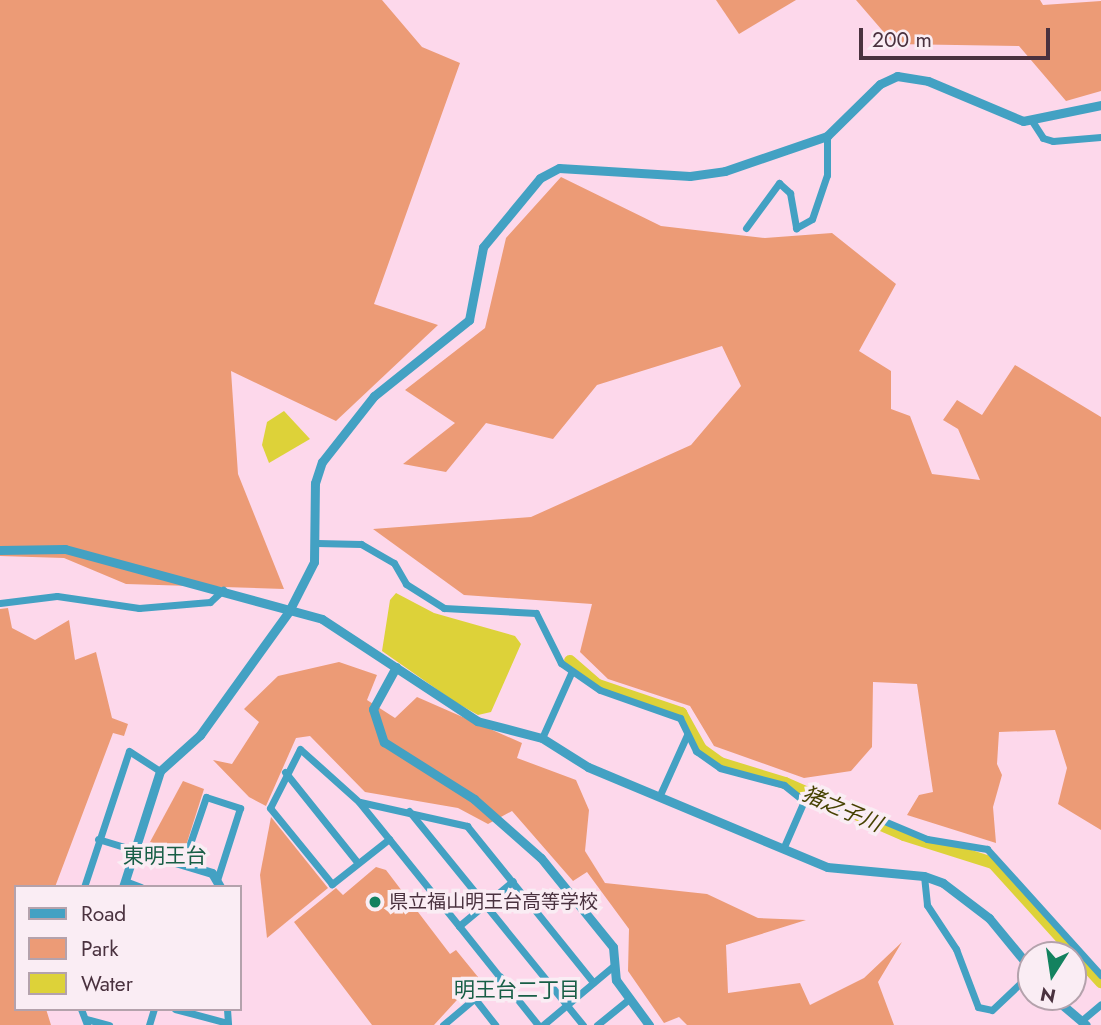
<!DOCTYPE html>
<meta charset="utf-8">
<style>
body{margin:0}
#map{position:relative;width:1101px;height:1025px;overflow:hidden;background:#fdd8eb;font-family:Jost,"Noto Sans JP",sans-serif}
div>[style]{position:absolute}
.green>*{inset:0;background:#ec9b76}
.water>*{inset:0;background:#ddd239}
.river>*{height:12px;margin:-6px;padding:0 6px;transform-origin:6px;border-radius:6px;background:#ddd239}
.minor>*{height:7px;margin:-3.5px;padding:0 3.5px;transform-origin:3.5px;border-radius:3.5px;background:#43a1c3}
.tertiary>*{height:9px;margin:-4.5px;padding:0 4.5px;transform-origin:4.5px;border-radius:4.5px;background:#43a1c3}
.dots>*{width:19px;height:19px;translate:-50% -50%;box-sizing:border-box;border:4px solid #faedf4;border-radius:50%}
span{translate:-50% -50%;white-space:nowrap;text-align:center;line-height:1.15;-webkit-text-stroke:7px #faedf4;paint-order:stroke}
.poi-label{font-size:19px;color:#4a323f}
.left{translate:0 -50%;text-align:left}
.water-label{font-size:21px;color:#464202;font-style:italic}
.neighbourhood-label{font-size:21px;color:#185e46}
.legend{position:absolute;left:14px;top:885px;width:228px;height:126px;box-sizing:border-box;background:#faedf4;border:2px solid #b4a2ac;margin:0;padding:9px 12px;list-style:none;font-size:21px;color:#4a323f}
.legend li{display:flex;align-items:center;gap:14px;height:35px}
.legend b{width:35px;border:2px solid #b4a2ac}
.north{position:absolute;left:1017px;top:941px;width:70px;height:70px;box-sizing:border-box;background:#faedf4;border:2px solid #b4a2ac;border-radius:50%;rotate:192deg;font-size:19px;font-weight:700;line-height:28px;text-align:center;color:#4a323f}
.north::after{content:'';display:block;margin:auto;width:24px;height:32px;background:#13825f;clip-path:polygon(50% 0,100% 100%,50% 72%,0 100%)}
.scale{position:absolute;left:859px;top:28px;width:191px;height:32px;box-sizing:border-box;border:4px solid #4a323f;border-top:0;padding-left:9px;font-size:21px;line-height:24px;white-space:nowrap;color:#4a323f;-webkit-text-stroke:5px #faedf4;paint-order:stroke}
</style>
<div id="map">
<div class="green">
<div style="clip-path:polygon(0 0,382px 0,422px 47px,460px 63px,374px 304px,438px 325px,336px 421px,231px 371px,238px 474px,284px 589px,126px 584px,64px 558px,0 556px)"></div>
<div style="clip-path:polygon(716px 0,796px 0,739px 34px)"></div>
<div style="clip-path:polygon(856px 0,1040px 0,1043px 5px,1101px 1px,1101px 91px,1066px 101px,1019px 46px,894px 44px)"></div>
<div style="clip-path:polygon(561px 177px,661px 226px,765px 238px,832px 233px,896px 284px,859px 351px,891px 371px,891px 409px,910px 416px,932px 474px,980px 480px,958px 429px,943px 420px,957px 400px,982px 415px,1015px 365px,1101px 417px,1101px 830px,1058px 804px,1067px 768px,1055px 730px,999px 732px,997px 764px,1002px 775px,993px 807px,996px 843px,907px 815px,919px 795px,933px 792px,917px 684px,873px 682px,872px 747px,851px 771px,804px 778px,714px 746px,690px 706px,608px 679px,580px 652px,592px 604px,464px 595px,373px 529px,531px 517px,691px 445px,741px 386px,722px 346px,597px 385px,553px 439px,486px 423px,446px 472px,403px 464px,455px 423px,405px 390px,485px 328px,506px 238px)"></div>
<div style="clip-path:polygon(8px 608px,12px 628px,35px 640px,69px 620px,75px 660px,96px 652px,112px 718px,128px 724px,124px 736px,113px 733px,55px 887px,16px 887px,16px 1009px,46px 1009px,51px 1025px,0 1025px,0 609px)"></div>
<div style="clip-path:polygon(339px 662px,377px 675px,367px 700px,395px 718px,417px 697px,522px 743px,517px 758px,576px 780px,589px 810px,585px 851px,605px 883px,707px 894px,758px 918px,806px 920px,726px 945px,728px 993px,800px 983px,810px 1005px,864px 978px,902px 942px,878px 982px,894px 1025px,687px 1025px,679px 1017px,664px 1023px,628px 971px,629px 929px,587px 872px,573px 881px,512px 811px,488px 824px,458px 808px,365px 792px,310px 736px,296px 738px,266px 806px,249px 797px,213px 760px,232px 764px,259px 722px,244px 709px,278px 676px)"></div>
<div style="clip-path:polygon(183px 781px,204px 789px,184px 852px,150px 842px)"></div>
<div style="clip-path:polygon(271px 817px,328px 888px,267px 938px,260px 875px)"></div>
<div style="clip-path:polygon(376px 867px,386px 870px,450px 954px,456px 950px,478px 977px,434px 1025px,372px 1025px,294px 922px,336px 888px,343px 895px)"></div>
</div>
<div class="water">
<div style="clip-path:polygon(284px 411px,310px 439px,269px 463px,262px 445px,267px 422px)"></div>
<div style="clip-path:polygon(396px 593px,434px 613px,515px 636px,521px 644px,491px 712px,478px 715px,455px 702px,382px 651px,390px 600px)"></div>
</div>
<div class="river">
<div style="left:570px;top:661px;width:37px;rotate:41deg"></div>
<div style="left:598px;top:685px;width:88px;rotate:18.6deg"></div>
<div style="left:681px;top:713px;width:41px;rotate:60.9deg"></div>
<div style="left:701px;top:749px;width:24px;rotate:36deg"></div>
<div style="left:720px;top:763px;width:68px;rotate:17.1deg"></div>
<div style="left:785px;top:783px;width:130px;rotate:23.6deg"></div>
<div style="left:904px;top:835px;width:93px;rotate:17.5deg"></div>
<div style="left:993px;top:863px;width:161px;rotate:47.8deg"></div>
</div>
<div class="minor">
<div style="left:1032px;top:121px;width:20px;rotate:57deg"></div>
<div style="left:1043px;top:138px;width:10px;rotate:17deg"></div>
<div style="left:1053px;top:141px;width:48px;rotate:-4.8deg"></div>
<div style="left:746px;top:228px;width:56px;rotate:-53.7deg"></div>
<div style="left:779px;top:183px;width:15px;rotate:42deg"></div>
<div style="left:790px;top:193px;width:36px;rotate:80deg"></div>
<div style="left:796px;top:228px;width:18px;rotate:-29deg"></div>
<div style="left:812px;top:219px;width:46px;rotate:-71.2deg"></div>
<div style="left:827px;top:175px;width:39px;rotate:-90deg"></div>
<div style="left:317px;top:543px;width:44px;rotate:1.3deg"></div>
<div style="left:361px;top:544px;width:38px;rotate:30deg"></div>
<div style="left:394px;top:563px;width:24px;rotate:60deg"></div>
<div style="left:406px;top:584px;width:45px;rotate:32.3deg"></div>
<div style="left:444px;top:608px;width:92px;rotate:3.1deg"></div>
<div style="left:536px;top:613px;width:56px;rotate:63.4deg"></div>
<div style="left:561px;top:663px;width:47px;rotate:34.7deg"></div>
<div style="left:600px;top:690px;width:85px;rotate:19.3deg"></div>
<div style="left:680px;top:718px;width:37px;rotate:64deg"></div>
<div style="left:696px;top:751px;width:29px;rotate:35deg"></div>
<div style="left:720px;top:768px;width:66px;rotate:14.9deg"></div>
<div style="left:784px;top:785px;width:26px;rotate:39deg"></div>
<div style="left:804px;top:801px;width:39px;rotate:19deg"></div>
<div style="left:841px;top:814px;width:13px;rotate:-27deg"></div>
<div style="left:853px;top:808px;width:80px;rotate:22.7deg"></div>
<div style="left:927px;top:839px;width:61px;rotate:9.5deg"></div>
<div style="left:987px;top:849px;width:170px;rotate:47.9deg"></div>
<div style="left:0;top:603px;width:57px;rotate:-7deg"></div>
<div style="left:57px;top:596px;width:83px;rotate:8.3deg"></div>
<div style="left:139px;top:608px;width:71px;rotate:-4.8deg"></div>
<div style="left:210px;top:602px;width:18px;rotate:-43deg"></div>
<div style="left:542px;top:738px;width:73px;rotate:-65.9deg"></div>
<div style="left:285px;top:772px;width:115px;rotate:51.3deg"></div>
<div style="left:659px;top:797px;width:68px;rotate:-65.7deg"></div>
<div style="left:360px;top:802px;width:110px;rotate:12.6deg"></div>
<div style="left:467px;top:826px;width:201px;rotate:51.1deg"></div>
<div style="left:409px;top:811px;width:276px;rotate:50.9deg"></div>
<div style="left:98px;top:839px;width:39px;rotate:17deg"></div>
<div style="left:389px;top:839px;width:73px;rotate:141.7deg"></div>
<div style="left:332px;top:884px;width:98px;rotate:-129.2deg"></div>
<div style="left:270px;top:808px;width:66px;rotate:-63deg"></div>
<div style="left:300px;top:749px;width:79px;rotate:41.9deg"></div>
<div style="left:359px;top:802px;width:48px;rotate:51deg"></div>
<div style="left:389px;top:839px;width:112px;rotate:51.2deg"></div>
<div style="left:459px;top:926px;width:127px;rotate:51.4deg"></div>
<div style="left:783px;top:849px;width:52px;rotate:-66.4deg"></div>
<div style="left:183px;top:864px;width:71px;rotate:-71.1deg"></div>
<div style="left:206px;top:797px;width:36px;rotate:18deg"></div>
<div style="left:240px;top:808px;width:76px;rotate:107.7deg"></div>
<div style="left:924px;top:876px;width:29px;rotate:84deg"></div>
<div style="left:927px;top:905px;width:53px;rotate:56.6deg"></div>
<div style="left:956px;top:949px;width:62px;rotate:69.2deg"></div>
<div style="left:978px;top:1007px;width:14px;rotate:12deg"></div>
<div style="left:992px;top:1010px;width:54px;rotate:-43.5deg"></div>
<div style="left:125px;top:881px;width:17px;rotate:21deg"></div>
<div style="left:84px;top:887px;width:143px;rotate:-71.7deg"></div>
<div style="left:129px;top:751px;width:37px;rotate:33deg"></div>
<div style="left:459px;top:926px;width:70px;rotate:-39.8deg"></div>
<div style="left:475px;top:999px;width:33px;rotate:52deg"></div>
<div style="left:81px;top:1009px;width:17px;rotate:69deg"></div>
<div style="left:175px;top:1009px;width:51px;rotate:14.9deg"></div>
<div style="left:227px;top:1009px;width:16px;rotate:86deg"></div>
<div style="left:86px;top:1019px;width:24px;rotate:15deg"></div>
<div style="left:1081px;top:1021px;width:26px;rotate:-40deg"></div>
<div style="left:149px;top:1025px;width:17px;rotate:-73deg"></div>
<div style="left:443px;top:1025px;width:75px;rotate:-40.1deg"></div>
<div style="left:543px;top:1025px;width:90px;rotate:-40deg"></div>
<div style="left:597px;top:1025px;width:40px;rotate:-39deg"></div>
</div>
<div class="tertiary">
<div style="left:0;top:550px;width:65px;rotate:-0.9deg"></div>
<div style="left:65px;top:549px;width:266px;rotate:15.2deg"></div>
<div style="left:322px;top:619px;width:186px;rotate:33.3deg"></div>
<div style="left:477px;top:721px;width:67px;rotate:14.7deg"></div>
<div style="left:542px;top:738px;width:54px;rotate:32.2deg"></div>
<div style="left:588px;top:767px;width:259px;rotate:22.7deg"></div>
<div style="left:827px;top:867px;width:97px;rotate:5.3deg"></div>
<div style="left:924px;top:876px;width:20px;rotate:20deg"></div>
<div style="left:943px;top:883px;width:58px;rotate:37.3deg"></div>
<div style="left:989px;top:918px;width:66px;rotate:50.5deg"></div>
<div style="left:396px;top:667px;width:48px;rotate:118.7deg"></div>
<div style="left:373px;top:709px;width:35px;rotate:72deg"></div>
<div style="left:384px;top:742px;width:107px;rotate:32.3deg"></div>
<div style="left:474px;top:799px;width:89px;rotate:41.4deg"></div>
<div style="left:541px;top:858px;width:114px;rotate:51deg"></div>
<div style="left:613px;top:947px;width:33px;rotate:85deg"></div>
<div style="left:616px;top:980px;width:56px;rotate:53.7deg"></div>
<div style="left:135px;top:850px;width:80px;rotate:16.6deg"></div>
<div style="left:212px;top:873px;width:16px;rotate:60deg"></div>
<div style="left:123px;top:887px;width:122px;rotate:-72.3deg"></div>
<div style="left:160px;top:771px;width:54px;rotate:-42deg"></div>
<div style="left:200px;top:735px;width:153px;rotate:-54.3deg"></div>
<div style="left:289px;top:611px;width:55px;rotate:-63deg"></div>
<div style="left:314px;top:562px;width:79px;rotate:-89.3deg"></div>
<div style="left:315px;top:483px;width:22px;rotate:-72deg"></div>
<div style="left:322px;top:462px;width:84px;rotate:-51.8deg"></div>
<div style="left:374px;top:396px;width:122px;rotate:-38.7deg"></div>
<div style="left:469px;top:320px;width:74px;rotate:-79.1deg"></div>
<div style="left:483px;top:247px;width:89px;rotate:-50.4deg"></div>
<div style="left:540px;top:178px;width:21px;rotate:-28deg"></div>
<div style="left:559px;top:168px;width:131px;rotate:3.5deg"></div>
<div style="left:690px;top:176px;width:35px;rotate:-8deg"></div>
<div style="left:725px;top:171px;width:108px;rotate:-18.9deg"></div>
<div style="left:827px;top:136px;width:74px;rotate:-44.5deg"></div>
<div style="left:880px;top:84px;width:19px;rotate:-25deg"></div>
<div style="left:897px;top:76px;width:31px;rotate:9deg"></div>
<div style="left:928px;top:81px;width:103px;rotate:22.8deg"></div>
<div style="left:1023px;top:121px;width:80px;rotate:-11.6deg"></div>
<div style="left:1053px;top:997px;width:43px;rotate:40.3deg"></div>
</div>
<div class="dots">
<div style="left:375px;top:902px;background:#13825f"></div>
</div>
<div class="poi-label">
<span class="left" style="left:389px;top:902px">県立福山明王台高等学校</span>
</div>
<div class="water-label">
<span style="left:842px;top:809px;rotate:23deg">猪之子川</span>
</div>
<div class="neighbourhood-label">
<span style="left:165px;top:856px">東明王台</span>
<span style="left:517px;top:990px">明王台二丁目</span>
</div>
<ul class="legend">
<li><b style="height:9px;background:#43a1c3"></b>Road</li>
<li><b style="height:19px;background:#ec9b76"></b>Park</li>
<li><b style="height:19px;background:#ddd239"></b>Water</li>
</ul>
<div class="north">N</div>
<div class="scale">200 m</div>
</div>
